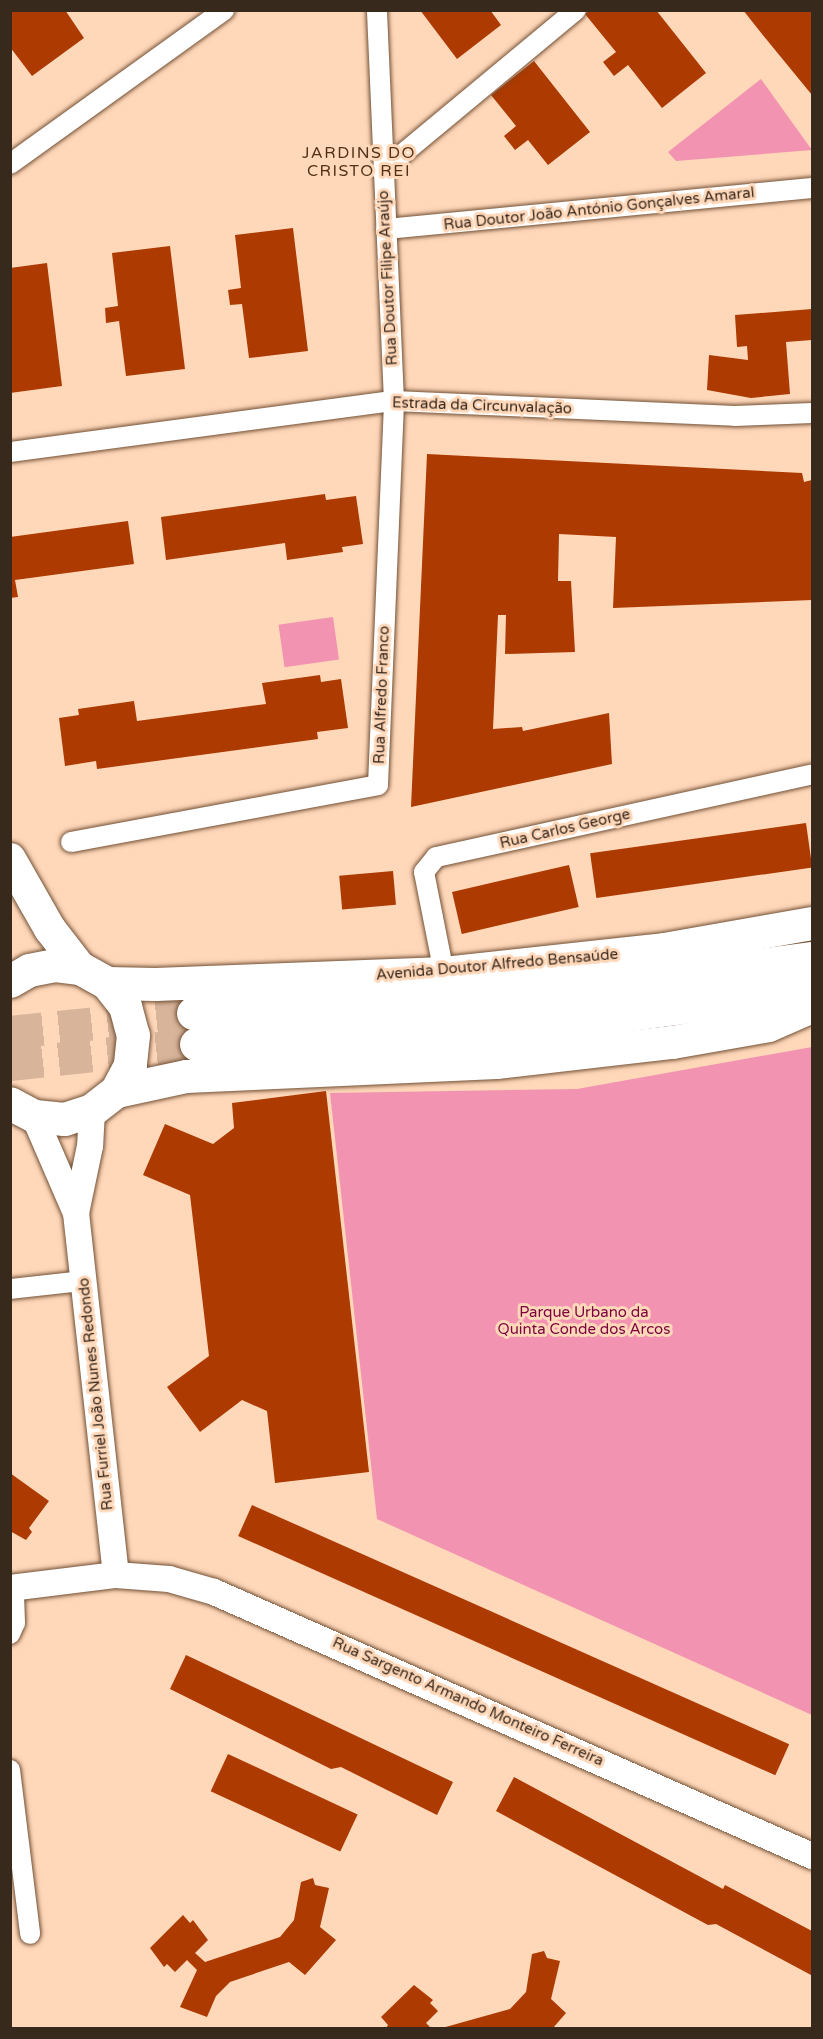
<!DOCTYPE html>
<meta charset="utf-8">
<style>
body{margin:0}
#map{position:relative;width:823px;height:2039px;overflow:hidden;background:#ffd7b9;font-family:"Varela Round",sans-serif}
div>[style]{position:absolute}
.green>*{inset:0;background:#f293b1;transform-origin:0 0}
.building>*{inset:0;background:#ac3a01;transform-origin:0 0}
.trunk-tunnel>*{height:33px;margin-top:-16.5px;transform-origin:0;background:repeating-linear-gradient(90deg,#d7b49a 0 33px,transparent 0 49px)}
.roads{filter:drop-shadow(0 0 2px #725136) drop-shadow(0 0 2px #725136)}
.minor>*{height:20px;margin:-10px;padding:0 10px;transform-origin:10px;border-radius:10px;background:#fff}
.tertiary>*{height:26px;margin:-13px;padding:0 13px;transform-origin:13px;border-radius:13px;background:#fff}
.primary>*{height:32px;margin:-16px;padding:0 16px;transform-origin:16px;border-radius:16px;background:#fff}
.trunk>*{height:33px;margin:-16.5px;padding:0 16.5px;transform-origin:16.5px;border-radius:16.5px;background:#fff}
span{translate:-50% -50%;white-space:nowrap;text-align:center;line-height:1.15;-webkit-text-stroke:6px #ffd7b9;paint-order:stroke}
.street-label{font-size:15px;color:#38291d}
.park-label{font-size:15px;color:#7b043f}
.neighbourhood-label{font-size:16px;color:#513218;letter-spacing:1.5px}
.frame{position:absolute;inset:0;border:12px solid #38291d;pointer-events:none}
</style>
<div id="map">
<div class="green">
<div style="clip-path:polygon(761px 79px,812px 150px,676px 161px,668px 152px)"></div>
<div style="left:333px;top:617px;width:43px;height:55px;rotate:82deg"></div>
<div style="clip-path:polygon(812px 1047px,812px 1715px,377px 1519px,330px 1093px,577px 1089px)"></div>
</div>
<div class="building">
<div style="clip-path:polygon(10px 10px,65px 10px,84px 38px,32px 76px,10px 47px)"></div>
<div style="clip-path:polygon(420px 10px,490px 10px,501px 25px,457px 59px)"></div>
<div style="clip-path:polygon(590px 10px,656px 10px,706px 73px,662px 108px,628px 65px,614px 76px,603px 62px,616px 52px,585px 14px)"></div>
<div style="clip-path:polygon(743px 10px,812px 10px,812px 95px,762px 34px)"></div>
<div style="clip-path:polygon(534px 61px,590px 132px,548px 165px,528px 140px,515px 150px,504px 136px,516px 126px,491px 95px)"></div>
<div style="clip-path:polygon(293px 228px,308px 351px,249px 358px,242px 304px,230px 305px,228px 290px,241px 288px,235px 235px)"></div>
<div style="clip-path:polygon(170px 246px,185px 369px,126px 376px,119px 321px,106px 323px,105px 308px,118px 306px,112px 253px)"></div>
<div style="clip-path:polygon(47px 263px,62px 386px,10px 393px,10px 268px)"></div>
<div style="clip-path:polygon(812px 309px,812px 340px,786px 342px,790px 394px,751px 398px,707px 390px,709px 355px,748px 360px,747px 346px,737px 347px,735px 315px)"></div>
<div style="clip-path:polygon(427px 454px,802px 473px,804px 482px,812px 480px,812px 600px,613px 608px,616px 537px,559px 534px,558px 581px,571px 581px,575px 652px,505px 654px,506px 615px,498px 615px,493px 729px,522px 727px,523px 731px,609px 713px,612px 764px,411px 807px)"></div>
<div style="clip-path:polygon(325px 494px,326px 500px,356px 496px,363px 544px,342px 547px,343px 552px,287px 560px,285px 543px,166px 560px,161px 517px)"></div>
<div style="clip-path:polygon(128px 521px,134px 564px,15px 580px,18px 597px,10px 598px,10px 537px)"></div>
<div style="clip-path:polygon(320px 675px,321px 682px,341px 679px,348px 728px,317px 732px,318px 739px,97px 769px,96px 761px,65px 766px,59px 718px,79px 715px,78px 709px,134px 701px,137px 721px,266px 704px,262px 683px)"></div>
<div style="left:806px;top:823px;width:45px;height:218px;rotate:82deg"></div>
<div style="left:569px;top:865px;width:43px;height:120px;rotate:77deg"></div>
<div style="left:393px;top:871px;width:34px;height:54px;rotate:85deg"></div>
<div style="clip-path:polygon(326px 1091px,369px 1472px,275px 1483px,267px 1411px,242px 1400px,200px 1432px,167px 1387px,209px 1356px,190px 1195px,143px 1175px,165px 1124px,213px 1144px,234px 1128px,232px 1103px)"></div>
<div style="clip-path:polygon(10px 1473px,49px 1501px,29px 1528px,32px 1532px,26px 1540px,10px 1531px)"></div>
<div style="left:252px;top:1505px;width:588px;height:34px;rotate:24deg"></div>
<div style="clip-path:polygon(186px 1655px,453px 1782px,437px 1815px,341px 1767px,331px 1769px,170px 1689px)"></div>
<div style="left:228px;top:1754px;width:143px;height:41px;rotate:25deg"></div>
<div style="clip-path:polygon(514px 1777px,723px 1889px,725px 1885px,812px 1931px,811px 1975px,716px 1924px,708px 1925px,496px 1811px)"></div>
<div style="clip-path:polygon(313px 1878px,315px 1885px,329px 1888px,320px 1927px,336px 1940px,305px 1975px,289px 1962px,230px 1982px,216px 1996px,207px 2017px,180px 2007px,197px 1970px,187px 1960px,175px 1972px,167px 1964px,164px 1967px,150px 1948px,183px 1915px,190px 1923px,193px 1920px,208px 1940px,195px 1953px,205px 1962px,280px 1937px,294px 1920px,301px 1882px)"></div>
<div style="clip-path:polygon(544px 1951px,547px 1958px,560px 1961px,551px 1999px,566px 2013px,553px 2028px,442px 2028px,510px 2009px,526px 1992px,532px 1954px)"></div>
<div style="clip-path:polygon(414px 1985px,433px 2000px,430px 2003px,438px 2011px,426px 2023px,431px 2028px,386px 2028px,388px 2025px,381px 2017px)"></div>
</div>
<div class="trunk-tunnel">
<div style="left:10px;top:1032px;width:184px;rotate:-5.9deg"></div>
<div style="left:10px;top:1064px;width:187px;rotate:-6.1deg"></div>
</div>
<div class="roads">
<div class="minor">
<div style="left:10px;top:164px;width:264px;rotate:-35.7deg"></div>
<div style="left:382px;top:171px;width:252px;rotate:-39.7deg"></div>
<div style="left:386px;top:229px;width:428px;rotate:-5.5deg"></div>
<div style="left:10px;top:452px;width:387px;rotate:-7.6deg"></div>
<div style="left:394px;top:401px;width:341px;rotate:2.5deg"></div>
<div style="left:735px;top:416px;width:77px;rotate:-2.2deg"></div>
<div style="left:71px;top:842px;width:312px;rotate:-10.5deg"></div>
<div style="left:378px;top:785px;width:384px;rotate:-87.6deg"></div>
<div style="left:394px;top:401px;width:391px;rotate:-92.5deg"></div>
<div style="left:444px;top:973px;width:103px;rotate:-101.2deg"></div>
<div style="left:424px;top:872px;width:19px;rotate:-51deg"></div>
<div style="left:436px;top:857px;width:385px;rotate:-12.4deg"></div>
<div style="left:10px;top:1289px;width:73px;rotate:-6.3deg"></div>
<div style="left:10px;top:1634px;width:12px;rotate:-66deg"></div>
<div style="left:15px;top:1623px;width:35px;rotate:-92deg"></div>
<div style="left:10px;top:1770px;width:165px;rotate:83deg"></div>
</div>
<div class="tertiary">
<div style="left:92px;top:1110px;width:36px;rotate:93deg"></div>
<div style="left:90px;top:1146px;width:68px;rotate:101.8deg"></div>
<div style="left:76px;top:1213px;width:364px;rotate:83.7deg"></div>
<div style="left:34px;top:1116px;width:106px;rotate:66.6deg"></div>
<div style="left:10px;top:1588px;width:107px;rotate:-7deg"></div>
<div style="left:116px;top:1575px;width:53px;rotate:4.3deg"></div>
<div style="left:169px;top:1579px;width:47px;rotate:16.1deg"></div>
<div style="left:214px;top:1592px;width:654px;rotate:23.82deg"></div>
</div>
<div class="primary">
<div style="left:10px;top:859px;width:81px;rotate:60.3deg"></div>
<div style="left:50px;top:929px;width:49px;rotate:52.4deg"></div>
</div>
<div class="trunk">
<div style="left:10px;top:981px;width:22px;rotate:-30deg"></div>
<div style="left:29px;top:970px;width:26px;rotate:-11deg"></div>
<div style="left:55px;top:965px;width:25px;rotate:7deg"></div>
<div style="left:80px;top:968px;width:31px;rotate:29deg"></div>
<div style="left:107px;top:983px;width:29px;rotate:52deg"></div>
<div style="left:125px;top:1006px;width:30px;rotate:75deg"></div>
<div style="left:133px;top:1035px;width:30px;rotate:96deg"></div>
<div style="left:130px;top:1065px;width:30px;rotate:118deg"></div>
<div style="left:116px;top:1091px;width:31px;rotate:142deg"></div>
<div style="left:92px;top:1110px;width:29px;rotate:162deg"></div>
<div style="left:64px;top:1119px;width:30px;rotate:-174deg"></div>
<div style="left:34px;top:1116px;width:27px;rotate:-152deg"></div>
<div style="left:107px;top:983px;width:48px;rotate:1.2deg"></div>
<div style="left:155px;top:984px;width:289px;rotate:-2.2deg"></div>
<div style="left:444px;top:973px;width:221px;rotate:-6.2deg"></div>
<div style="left:664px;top:949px;width:150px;rotate:-10deg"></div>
<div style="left:193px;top:1013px;width:198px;rotate:-2deg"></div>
<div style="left:391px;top:1006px;width:135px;rotate:-4.2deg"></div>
<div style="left:526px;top:996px;width:289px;rotate:-7.6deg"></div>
<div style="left:196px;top:1044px;width:197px;rotate:-1.7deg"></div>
<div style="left:393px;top:1038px;width:139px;rotate:-4.5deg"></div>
<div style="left:532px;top:1027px;width:282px;rotate:-7.5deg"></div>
<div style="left:116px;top:1091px;width:72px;rotate:-12.1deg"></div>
<div style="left:186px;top:1076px;width:310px;rotate:-2.6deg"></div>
<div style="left:496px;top:1062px;width:177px;rotate:-6.5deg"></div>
<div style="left:672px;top:1042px;width:97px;rotate:-10deg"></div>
<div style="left:768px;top:1025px;width:48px;rotate:-23.4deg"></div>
</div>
</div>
<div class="street-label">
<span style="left:599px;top:209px;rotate:-6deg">Rua Doutor João António Gonçalves Amaral</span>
<span style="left:388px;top:278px;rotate:-93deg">Rua Doutor Filipe Araújo</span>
<span style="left:482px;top:406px;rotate:2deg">Estrada da Circunvalação</span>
<span style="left:382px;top:695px;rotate:-88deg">Rua Alfredo Franco</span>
<span style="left:565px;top:829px;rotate:-13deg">Rua Carlos George</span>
<span style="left:497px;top:965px;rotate:-5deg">Avenida Doutor Alfredo Bensaúde</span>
<span style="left:96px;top:1394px;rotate:-96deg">Rua Furriel João Nunes Redondo</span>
<span style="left:468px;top:1702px;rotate:24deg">Rua Sargento Armando Monteiro Ferreira</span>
</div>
<div class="park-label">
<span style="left:584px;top:1321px">Parque Urbano da<br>Quinta Conde dos Arcos</span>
</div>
<div class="neighbourhood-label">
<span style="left:359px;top:162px">JARDINS DO<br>CRISTO REI</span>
</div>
<div class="frame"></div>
</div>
